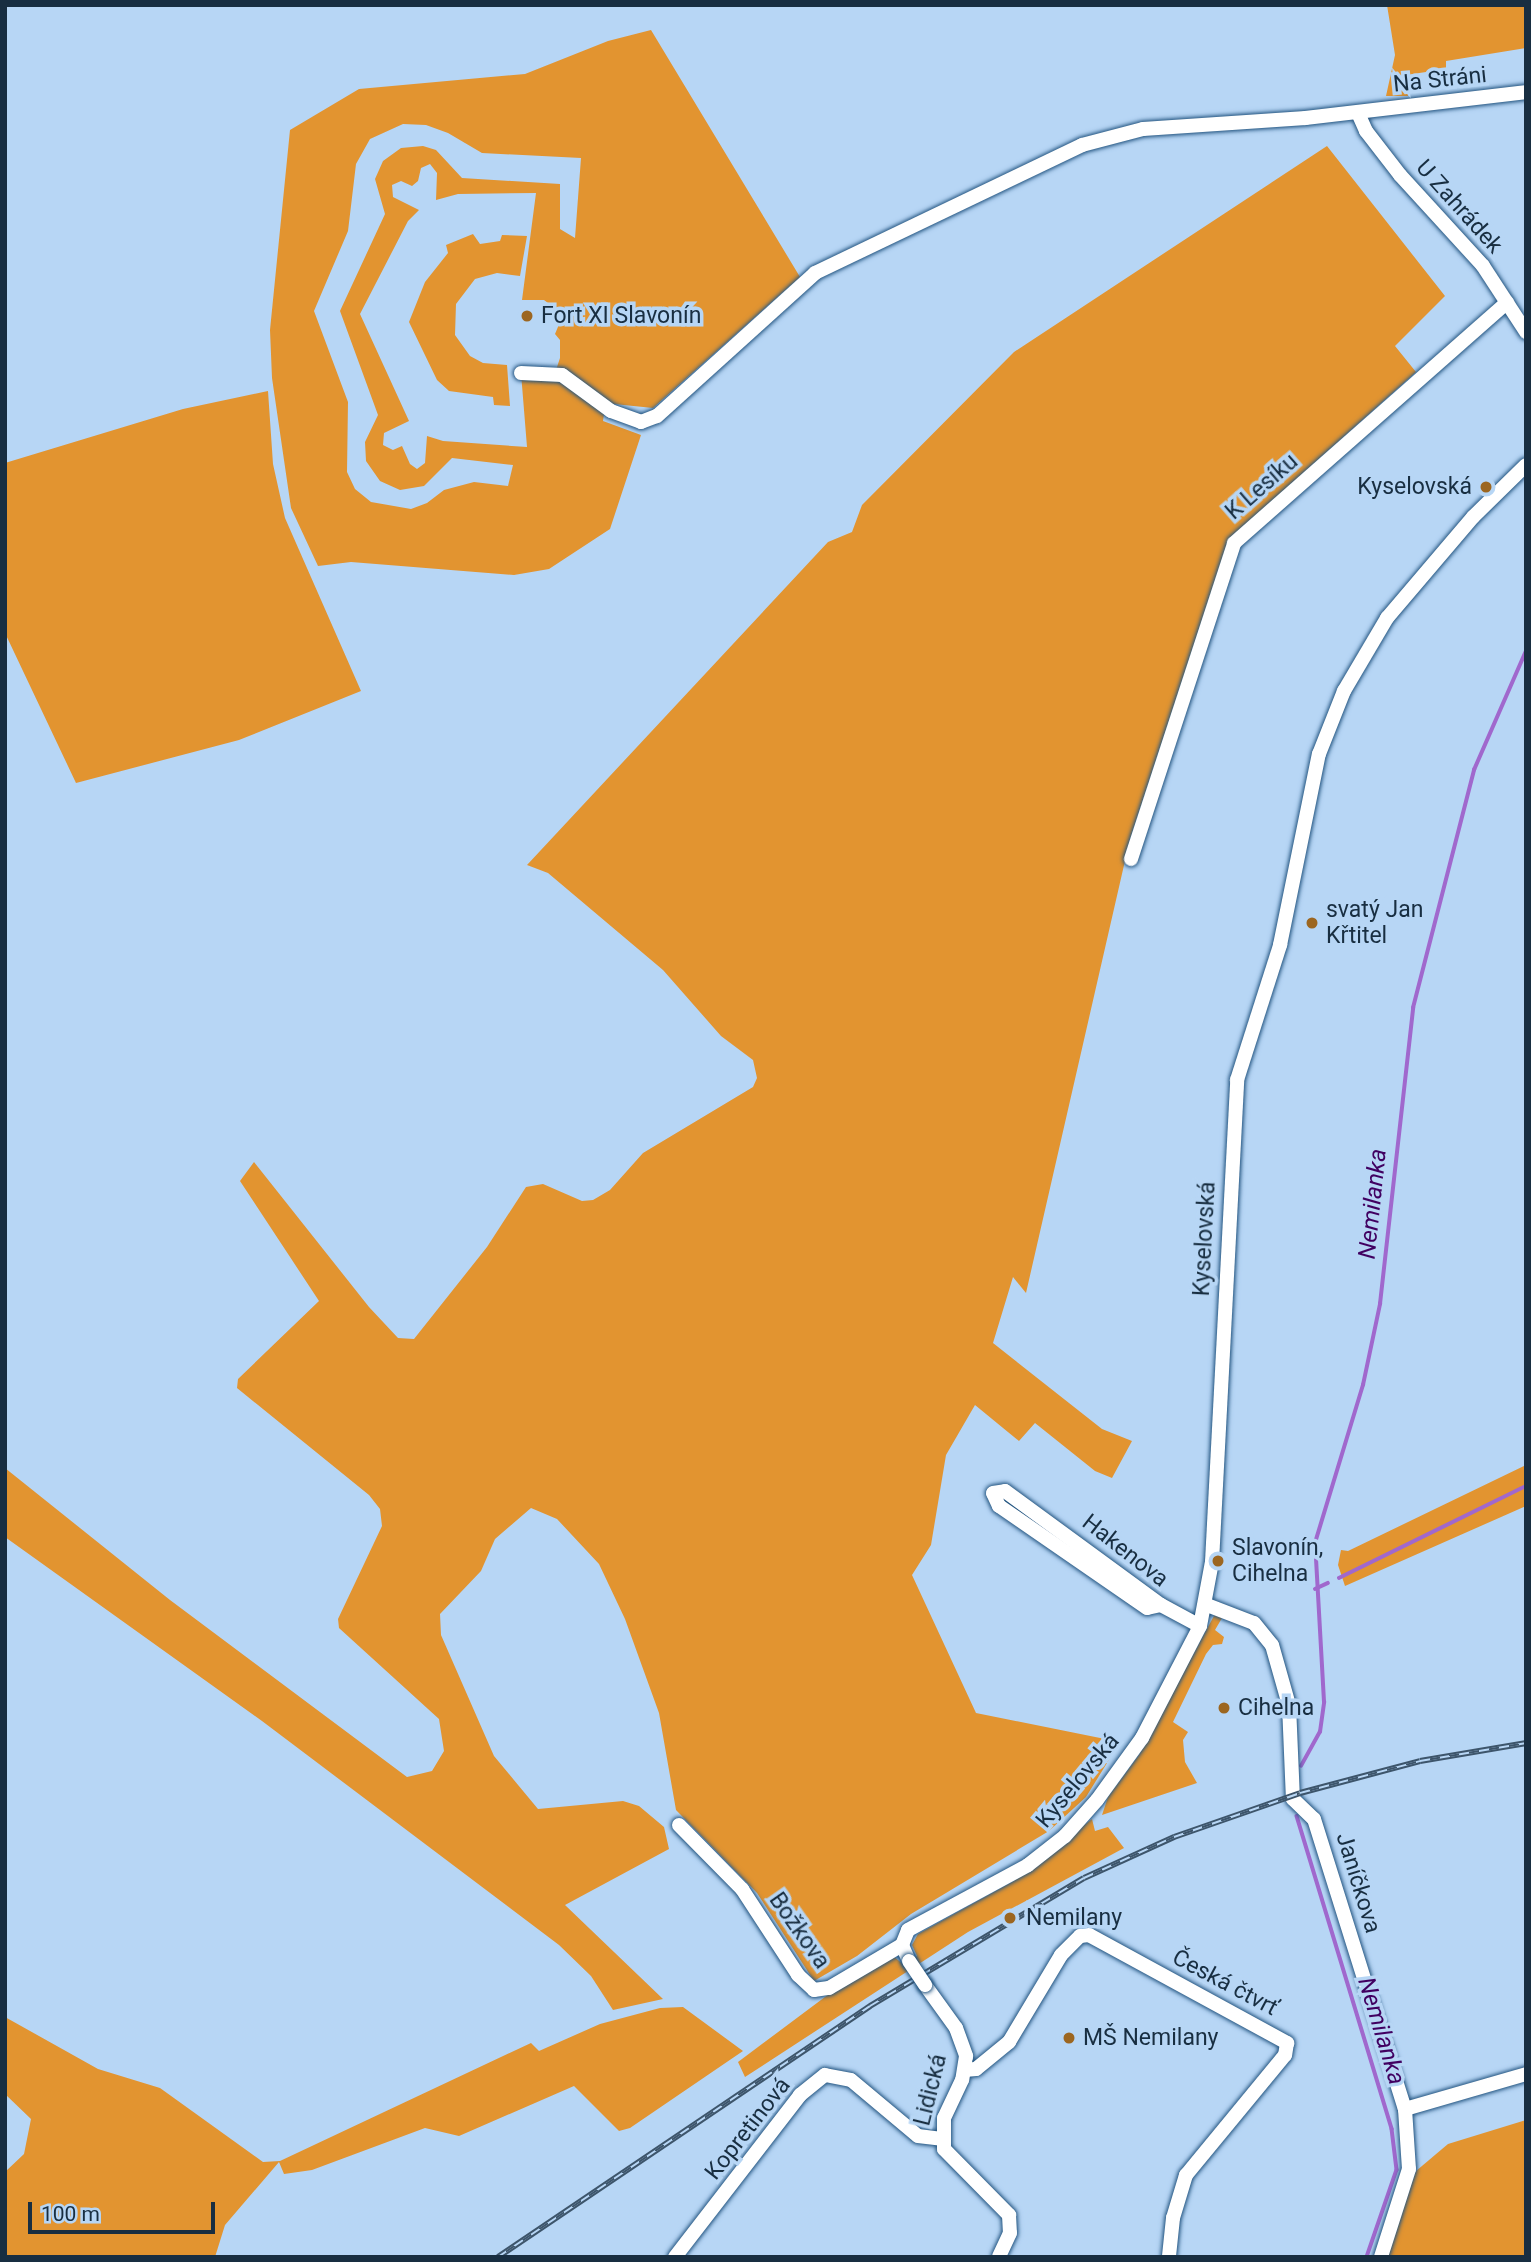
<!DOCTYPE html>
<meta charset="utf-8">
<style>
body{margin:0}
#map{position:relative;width:1531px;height:2262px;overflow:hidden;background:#b7d6f5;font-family:Roboto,sans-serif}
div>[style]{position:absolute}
.green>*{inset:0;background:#e29430}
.stream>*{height:3.5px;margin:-1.75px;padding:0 1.75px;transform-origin:1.75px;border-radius:1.75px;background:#a068cd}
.roads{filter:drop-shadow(0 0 2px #225480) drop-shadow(0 0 2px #225480)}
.street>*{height:14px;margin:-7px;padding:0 7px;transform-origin:7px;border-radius:7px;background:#fff}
.rail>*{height:6px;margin-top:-3px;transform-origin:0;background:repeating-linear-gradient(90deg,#b7d6f5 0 10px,#3d556b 0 20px);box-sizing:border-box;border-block:2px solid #3d556b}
.bridges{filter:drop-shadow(0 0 2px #225480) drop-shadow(0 0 2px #225480)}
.street-bridge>*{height:14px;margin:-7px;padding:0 7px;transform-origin:7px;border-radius:7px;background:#fff}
.dots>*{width:19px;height:19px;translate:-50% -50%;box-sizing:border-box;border:4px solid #b7d6f5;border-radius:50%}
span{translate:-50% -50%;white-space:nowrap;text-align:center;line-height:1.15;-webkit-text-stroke:7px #b7d6f5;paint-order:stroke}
.street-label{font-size:23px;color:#182e41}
.poi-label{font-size:23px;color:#182e41}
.left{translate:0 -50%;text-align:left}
.right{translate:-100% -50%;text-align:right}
.water-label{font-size:24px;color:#400061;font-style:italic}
.frame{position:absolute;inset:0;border:7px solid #182e41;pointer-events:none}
.scale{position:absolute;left:28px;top:2202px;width:187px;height:32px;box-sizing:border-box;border:4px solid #182e41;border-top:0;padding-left:9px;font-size:21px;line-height:24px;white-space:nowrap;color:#182e41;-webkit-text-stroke:5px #b7d6f5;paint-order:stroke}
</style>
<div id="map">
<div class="green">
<div style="clip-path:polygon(1387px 5px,1526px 5px,1526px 48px,1446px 61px,1446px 69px,1406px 75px,1408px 96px,1386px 96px,1395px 55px)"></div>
<div style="clip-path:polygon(evenodd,651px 30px,800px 277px,653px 408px,614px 404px,604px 414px,603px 421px,641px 435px,610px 529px,549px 569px,514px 575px,351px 562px,318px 566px,291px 508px,272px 378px,270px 330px,290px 130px,359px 89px,525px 74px,608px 41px,651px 30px,403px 124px,426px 125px,448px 133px,482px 153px,581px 158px,575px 238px,560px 229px,560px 184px,462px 178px,436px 150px,423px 146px,401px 148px,383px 161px,375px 179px,385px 214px,340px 311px,378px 415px,365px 442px,366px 461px,380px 481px,400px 490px,424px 486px,452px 458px,513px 465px,508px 486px,474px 482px,444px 490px,427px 503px,411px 509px,371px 502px,355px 489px,347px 472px,348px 402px,314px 311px,348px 231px,356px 164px,370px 139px,403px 124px,651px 30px,430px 164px,437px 173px,436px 200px,458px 194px,536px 193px,522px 300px,544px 300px,556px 309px,560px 322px,555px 334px,560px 340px,560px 358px,555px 373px,521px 373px,527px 447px,443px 441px,427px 436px,425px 463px,417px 469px,410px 464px,402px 446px,393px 450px,383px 445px,384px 433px,409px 421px,360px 314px,408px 221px,419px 210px,393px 197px,392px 185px,401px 181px,412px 186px,418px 181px,421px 168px,430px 164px)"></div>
<div style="clip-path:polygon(1327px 146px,1445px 296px,1395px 346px,1416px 372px,1229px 539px,1130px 839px,1026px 1293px,1013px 1277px,993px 1343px,1102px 1429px,1132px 1441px,1112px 1478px,1095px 1471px,1035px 1423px,1019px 1441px,975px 1405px,946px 1455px,931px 1545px,912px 1575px,976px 1713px,1120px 1742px,1086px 1797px,1049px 1831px,911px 1914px,857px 1956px,814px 1981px,757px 1893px,676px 1810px,659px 1713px,625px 1619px,599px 1564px,557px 1519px,531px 1508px,495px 1539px,481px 1571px,440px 1614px,441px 1635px,494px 1756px,538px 1809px,623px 1801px,639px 1806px,664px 1827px,669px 1849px,565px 1905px,663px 1999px,613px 2010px,591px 1976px,559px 1945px,262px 1721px,5px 1537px,5px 1468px,170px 1600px,407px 1777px,432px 1771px,444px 1751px,439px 1719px,339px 1628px,338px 1619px,382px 1526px,380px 1509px,369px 1495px,237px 1388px,238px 1379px,319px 1301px,240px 1181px,254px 1162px,369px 1307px,398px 1338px,414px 1339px,487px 1247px,526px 1187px,543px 1184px,582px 1201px,593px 1200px,610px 1190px,643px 1153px,753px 1087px,757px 1078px,753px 1060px,721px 1036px,663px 970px,548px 873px,527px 865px,828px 542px,852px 532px,862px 505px,1014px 352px)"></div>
<div style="clip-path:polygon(473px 234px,480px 244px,500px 241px,502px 235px,527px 236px,520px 276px,497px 273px,475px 279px,456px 304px,455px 335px,470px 356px,483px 363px,507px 365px,510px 406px,494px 405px,493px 397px,449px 391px,437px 380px,409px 322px,425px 282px,448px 253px,446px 245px)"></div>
<div style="clip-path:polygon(268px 391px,273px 464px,285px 518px,361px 691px,239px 740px,76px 783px,5px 633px,5px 463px,183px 409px)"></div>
<div style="clip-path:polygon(1526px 1465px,1526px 1506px,1345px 1586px,1338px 1565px,1341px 1550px,1348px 1551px)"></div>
<div style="clip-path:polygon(1215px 1614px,1222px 1618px,1215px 1630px,1224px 1637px,1222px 1644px,1213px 1645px,1206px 1654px,1173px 1722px,1188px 1732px,1183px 1740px,1185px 1762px,1197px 1783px,1102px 1815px,1108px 1797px,1139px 1755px)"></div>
<div style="clip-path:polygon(1092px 1819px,1095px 1831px,1108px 1827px,1124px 1848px,968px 1932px,745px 2077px,738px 2062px,833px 1991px,892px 1955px,904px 1965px,917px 1956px,912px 1945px,918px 1934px,1012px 1882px)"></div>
<div style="clip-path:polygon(683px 2007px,743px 2051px,630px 2128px,619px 2131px,574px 2086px,459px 2136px,425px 2128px,312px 2170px,284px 2174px,279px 2162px,225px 2225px,215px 2257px,5px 2257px,5px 2172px,24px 2154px,31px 2119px,5px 2094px,5px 2017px,98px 2069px,160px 2088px,263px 2162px,280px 2161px,531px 2043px,539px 2051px,600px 2024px,660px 2008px)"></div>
<div style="clip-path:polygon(1526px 2120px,1526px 2257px,1385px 2257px,1416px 2171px,1448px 2144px)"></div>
</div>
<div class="stream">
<div style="left:1339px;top:1578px;width:208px;rotate:-26.2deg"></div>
<div style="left:1315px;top:1589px;width:14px;rotate:-25deg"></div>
<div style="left:1301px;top:1766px;width:39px;rotate:-61deg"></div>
<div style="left:1320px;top:1732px;width:30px;rotate:-82deg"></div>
<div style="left:1324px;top:1702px;width:159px;rotate:-93.2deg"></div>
<div style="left:1315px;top:1543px;width:165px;rotate:-73.1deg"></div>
<div style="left:1363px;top:1385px;width:83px;rotate:-78.1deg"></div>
<div style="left:1380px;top:1304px;width:298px;rotate:-83.6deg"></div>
<div style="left:1413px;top:1008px;width:246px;rotate:-75.6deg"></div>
<div style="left:1474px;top:770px;width:130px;rotate:-66.4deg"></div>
<div style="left:1297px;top:1816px;width:327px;rotate:73.1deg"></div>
<div style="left:1392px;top:2129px;width:41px;rotate:83deg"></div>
<div style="left:1397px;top:2170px;width:92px;rotate:109deg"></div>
</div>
<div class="roads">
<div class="street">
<div style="left:1358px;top:113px;width:20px;rotate:66deg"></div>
<div style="left:1366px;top:131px;width:56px;rotate:52.3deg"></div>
<div style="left:1400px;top:175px;width:123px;rotate:47.6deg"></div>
<div style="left:1483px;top:266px;width:79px;rotate:56.9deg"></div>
<div style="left:521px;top:373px;width:41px;rotate:2.8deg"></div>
<div style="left:562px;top:375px;width:61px;rotate:36.3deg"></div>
<div style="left:611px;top:411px;width:32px;rotate:20deg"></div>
<div style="left:641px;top:422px;width:17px;rotate:-21deg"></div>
<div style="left:657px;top:416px;width:213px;rotate:-42.1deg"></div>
<div style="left:815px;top:273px;width:296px;rotate:-25.6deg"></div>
<div style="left:1082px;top:145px;width:63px;rotate:-14.7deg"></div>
<div style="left:1143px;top:129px;width:163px;rotate:-3.9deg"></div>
<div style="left:1306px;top:118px;width:222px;rotate:-6.7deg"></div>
<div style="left:1131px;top:859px;width:332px;rotate:-71.9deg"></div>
<div style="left:1234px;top:543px;width:364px;rotate:-41.4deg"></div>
<div style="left:1161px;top:1605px;width:14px;rotate:168deg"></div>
<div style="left:1147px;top:1608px;width:180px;rotate:-145.4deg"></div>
<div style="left:999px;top:1506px;width:14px;rotate:-115deg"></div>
<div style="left:993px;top:1493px;width:12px;rotate:-9deg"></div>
<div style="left:1005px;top:1491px;width:193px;rotate:36.2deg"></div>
<div style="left:1161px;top:1605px;width:44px;rotate:28.3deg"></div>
<div style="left:1207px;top:1605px;width:50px;rotate:21deg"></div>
<div style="left:1254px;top:1623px;width:28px;rotate:51deg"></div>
<div style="left:1272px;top:1645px;width:62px;rotate:74.2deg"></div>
<div style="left:1289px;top:1705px;width:94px;rotate:87.6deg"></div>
<div style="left:1293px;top:1799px;width:29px;rotate:44deg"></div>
<div style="left:1314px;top:1819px;width:304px;rotate:72.6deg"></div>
<div style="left:1405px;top:2109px;width:60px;rotate:86.2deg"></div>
<div style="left:1409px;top:2169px;width:92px;rotate:107.7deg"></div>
<div style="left:679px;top:1825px;width:90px;rotate:45.5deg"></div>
<div style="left:742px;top:1889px;width:103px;rotate:56.9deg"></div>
<div style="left:798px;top:1975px;width:22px;rotate:43deg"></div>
<div style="left:814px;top:1990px;width:15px;rotate:-8deg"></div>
<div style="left:829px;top:1988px;width:85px;rotate:-30.5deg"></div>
<div style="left:909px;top:1961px;width:17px;rotate:-114deg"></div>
<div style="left:902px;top:1945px;width:16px;rotate:-68deg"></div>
<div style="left:908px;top:1930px;width:136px;rotate:-28.4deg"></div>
<div style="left:1028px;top:1865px;width:47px;rotate:-38.1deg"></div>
<div style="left:1065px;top:1836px;width:48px;rotate:-48.4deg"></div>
<div style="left:1097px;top:1800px;width:77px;rotate:-54deg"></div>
<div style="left:1142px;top:1738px;width:126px;rotate:-62.6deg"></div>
<div style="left:1200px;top:1626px;width:65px;rotate:-79.4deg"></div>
<div style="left:1212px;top:1562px;width:483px;rotate:-87deg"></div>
<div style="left:1237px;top:1080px;width:142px;rotate:-72.3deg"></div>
<div style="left:1280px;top:945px;width:195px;rotate:-78.5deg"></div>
<div style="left:1319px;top:754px;width:68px;rotate:-68.4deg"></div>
<div style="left:1344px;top:691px;width:85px;rotate:-59.5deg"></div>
<div style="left:1387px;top:618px;width:133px;rotate:-49.6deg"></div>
<div style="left:1473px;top:517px;width:74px;rotate:-44.5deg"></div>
<div style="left:925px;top:1985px;width:53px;rotate:54.2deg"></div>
<div style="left:956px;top:2028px;width:30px;rotate:70deg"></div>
<div style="left:966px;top:2056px;width:24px;rotate:99deg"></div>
<div style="left:962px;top:2080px;width:42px;rotate:115.3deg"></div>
<div style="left:944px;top:2118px;width:31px;rotate:90deg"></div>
<div style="left:944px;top:2149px;width:93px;rotate:45.4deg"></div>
<div style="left:1009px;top:2215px;width:18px;rotate:87deg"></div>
<div style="left:1010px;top:2233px;width:26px;rotate:115deg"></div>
<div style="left:965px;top:2070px;width:11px;rotate:-5deg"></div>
<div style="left:976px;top:2069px;width:43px;rotate:-39.3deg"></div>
<div style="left:1009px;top:2042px;width:101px;rotate:-59.1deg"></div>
<div style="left:1061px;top:1955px;width:27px;rotate:-45deg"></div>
<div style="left:1080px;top:1936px;width:9px;rotate:-6deg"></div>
<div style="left:1089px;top:1935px;width:226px;rotate:28.6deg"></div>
<div style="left:1287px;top:2043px;width:12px;rotate:99deg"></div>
<div style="left:1285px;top:2055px;width:156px;rotate:129.5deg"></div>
<div style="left:1186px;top:2175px;width:45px;rotate:106.8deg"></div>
<div style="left:1173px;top:2218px;width:39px;rotate:96deg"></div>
<div style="left:1405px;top:2109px;width:126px;rotate:-16.1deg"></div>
<div style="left:675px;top:2257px;width:205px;rotate:-52.3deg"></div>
<div style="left:800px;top:2095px;width:32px;rotate:-39deg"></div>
<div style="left:825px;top:2075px;width:26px;rotate:11deg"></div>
<div style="left:851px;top:2080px;width:87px;rotate:39.9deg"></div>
<div style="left:918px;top:2136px;width:24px;rotate:7deg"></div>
</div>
</div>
<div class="rail">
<div style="left:498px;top:2257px;width:449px;rotate:-34deg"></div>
<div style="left:870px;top:2006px;width:249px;rotate:-30.9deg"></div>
<div style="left:1084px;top:1878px;width:99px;rotate:-24.5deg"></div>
<div style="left:1174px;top:1837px;width:133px;rotate:-19.2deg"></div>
<div style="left:1300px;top:1793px;width:124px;rotate:-14.9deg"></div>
<div style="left:1420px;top:1761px;width:108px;rotate:-9.6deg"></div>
</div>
<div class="bridges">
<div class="street-bridge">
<div style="left:909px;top:1961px;width:29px;rotate:56deg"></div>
</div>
</div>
<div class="dots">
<div style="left:527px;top:316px;background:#9c6620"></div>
<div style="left:1486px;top:487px;background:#9c6620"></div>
<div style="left:1312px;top:923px;background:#9c6620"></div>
<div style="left:1218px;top:1561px;background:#9c6620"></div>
<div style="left:1224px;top:1708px;background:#9c6620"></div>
<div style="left:1010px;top:1918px;background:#9c6620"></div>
<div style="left:1069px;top:2038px;background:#9c6620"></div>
</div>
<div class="street-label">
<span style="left:1440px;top:80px;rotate:-6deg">Na Stráni</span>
<span style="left:1459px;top:207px;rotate:48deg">U Zahrádek</span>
<span style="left:1262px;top:487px;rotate:-41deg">K Lesíku</span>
<span style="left:1205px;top:1239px;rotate:-87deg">Kyselovská</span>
<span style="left:1125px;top:1551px;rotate:38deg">Hakenova</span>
<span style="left:1078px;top:1781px;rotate:-50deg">Kyselovská</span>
<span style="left:1358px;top:1883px;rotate:73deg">Janíčkova</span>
<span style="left:799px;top:1931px;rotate:55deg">Božkova</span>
<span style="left:1225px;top:1983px;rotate:28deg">Česká čtvrť</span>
<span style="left:931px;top:2090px;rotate:-76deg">Lidická</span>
<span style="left:748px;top:2129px;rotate:-52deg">Kopretinová</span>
</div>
<div class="poi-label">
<span class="left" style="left:541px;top:316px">Fort XI Slavonín</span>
<span class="right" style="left:1472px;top:487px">Kyselovská</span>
<span class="left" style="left:1326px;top:923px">svatý Jan<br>Křtitel</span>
<span class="left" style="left:1232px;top:1561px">Slavonín,<br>Cihelna</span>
<span class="left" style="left:1238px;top:1708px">Cihelna</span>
<span class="left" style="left:1026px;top:1918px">Nemilany</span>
<span class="left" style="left:1083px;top:2038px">MŠ Nemilany</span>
</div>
<div class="water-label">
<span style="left:1373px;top:1204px;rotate:-84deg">Nemilanka</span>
<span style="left:1381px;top:2031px;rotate:73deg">Nemilanka</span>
</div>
<div class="frame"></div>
<div class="scale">100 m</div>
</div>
